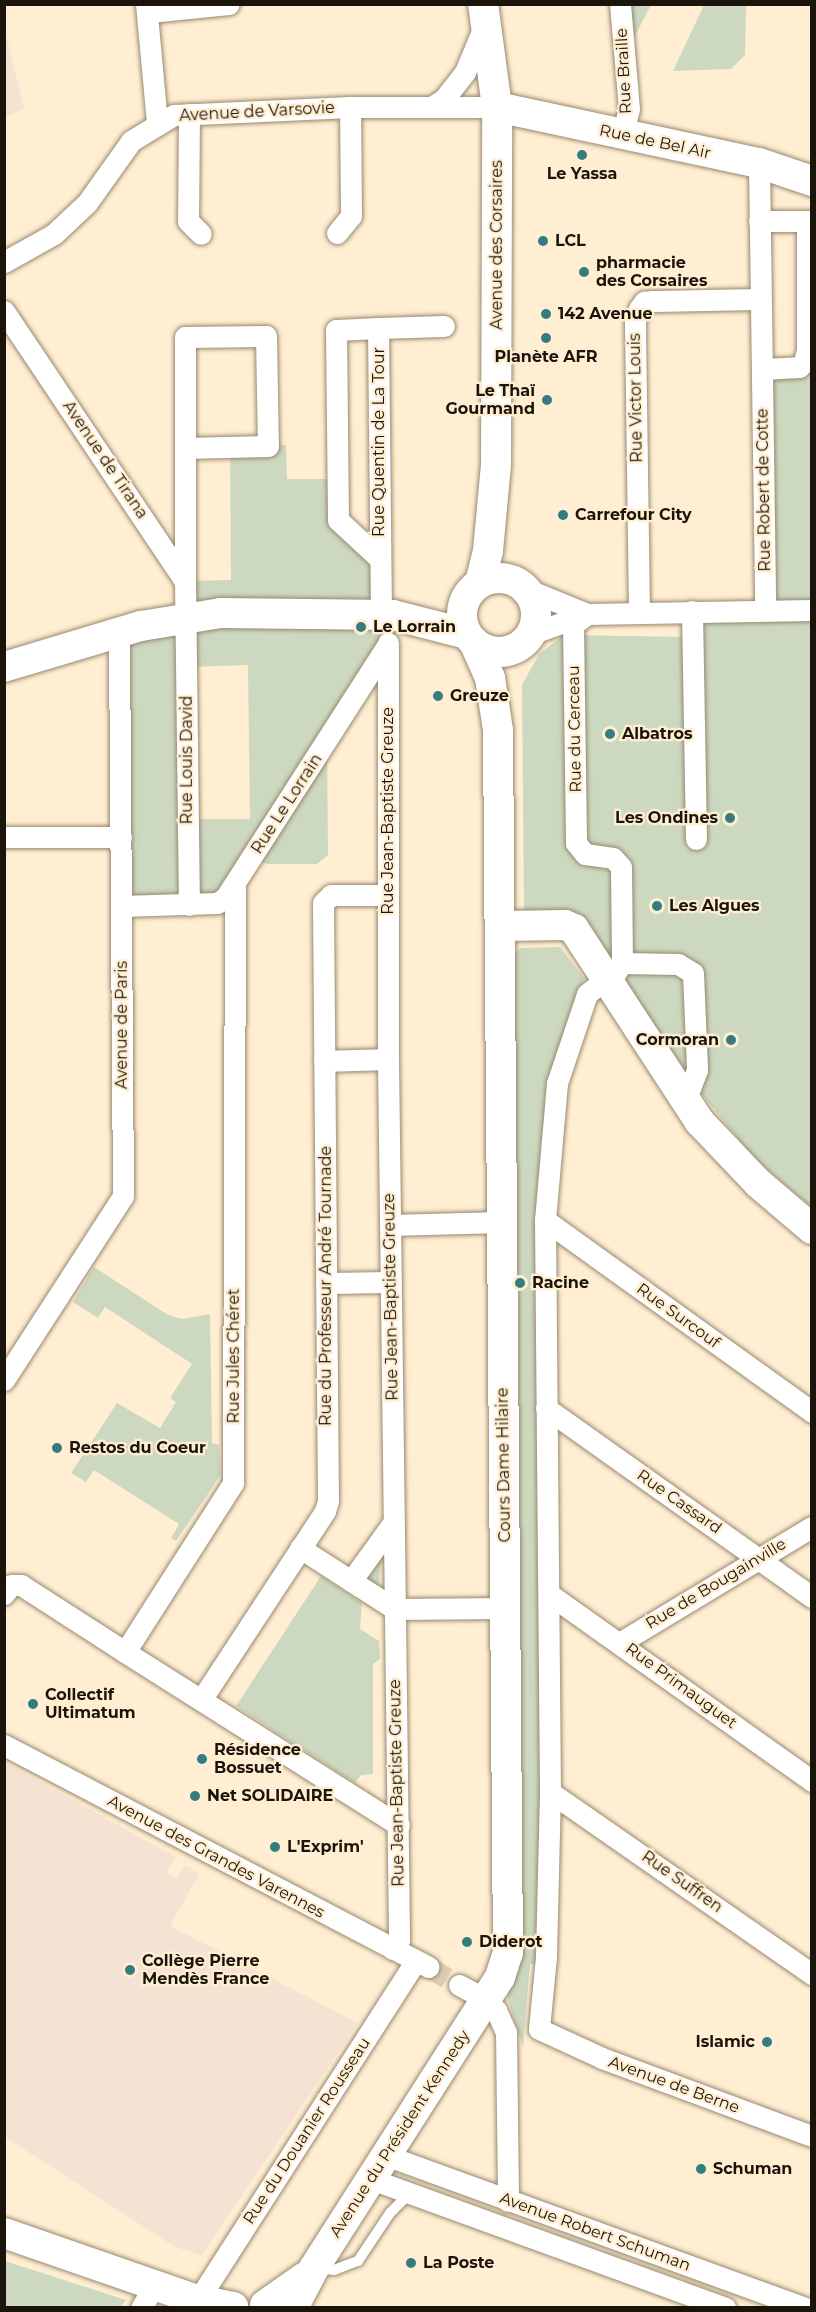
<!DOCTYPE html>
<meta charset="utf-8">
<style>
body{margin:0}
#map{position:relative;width:816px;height:2312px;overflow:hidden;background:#ffeed2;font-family:Montserrat,sans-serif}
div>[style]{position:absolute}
.education>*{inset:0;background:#f6e2d3}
.green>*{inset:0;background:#ccd9c0}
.street-tunnel>*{height:21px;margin-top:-10.5px;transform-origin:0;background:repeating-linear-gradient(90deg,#ddcdb4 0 21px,transparent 0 31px)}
.roads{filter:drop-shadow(0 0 2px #98886f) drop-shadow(0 0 2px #98886f)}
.lane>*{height:10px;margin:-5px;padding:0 5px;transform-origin:5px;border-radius:5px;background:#fff}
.street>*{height:21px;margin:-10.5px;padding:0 10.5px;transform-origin:10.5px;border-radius:10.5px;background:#fff}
.secondary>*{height:30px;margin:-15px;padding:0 15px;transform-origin:15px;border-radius:15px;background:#fff}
.secondary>.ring{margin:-15px;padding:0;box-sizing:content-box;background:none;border:30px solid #fff;border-radius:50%}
.dots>*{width:16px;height:16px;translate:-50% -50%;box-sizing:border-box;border:3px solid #ffeed2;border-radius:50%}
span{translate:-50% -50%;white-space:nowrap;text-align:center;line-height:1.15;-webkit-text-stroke:4.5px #ffeed2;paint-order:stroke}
.street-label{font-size:16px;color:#1a140a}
.poi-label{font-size:16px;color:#1a140a;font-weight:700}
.left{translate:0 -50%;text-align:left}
.right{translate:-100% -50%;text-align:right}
.frame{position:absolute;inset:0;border:6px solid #1a140a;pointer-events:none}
</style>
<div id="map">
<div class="education">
<div style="clip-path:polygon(4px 26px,24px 108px,5px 118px,4px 118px)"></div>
<div style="clip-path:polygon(4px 1762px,176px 1857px,166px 1872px,176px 1879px,186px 1865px,199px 1874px,170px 1926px,358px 2023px,202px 2255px,175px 2247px,5px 2137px)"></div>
</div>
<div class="green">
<div style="clip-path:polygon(620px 5px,651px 5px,625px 55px)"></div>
<div style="clip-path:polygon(704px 5px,746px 5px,745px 55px,731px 69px,673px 71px)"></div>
<div style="clip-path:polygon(811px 247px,811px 1207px,752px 1156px,666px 1050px,591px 926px,583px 920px,524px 911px,522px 685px,539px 654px,564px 635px,692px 637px,692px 622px,763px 622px,763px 369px,799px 367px)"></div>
<div style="clip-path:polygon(evenodd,286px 445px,287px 479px,337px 479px,338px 520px,380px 559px,393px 630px,327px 744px,328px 855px,317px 864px,267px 864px,251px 858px,225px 898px,121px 906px,119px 634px,186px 616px,185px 581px,231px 580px,230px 447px,286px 445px,248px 665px,250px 819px,188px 819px,187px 667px,248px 665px)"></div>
<div style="clip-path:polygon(560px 947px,584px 978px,548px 1089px,544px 1913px,537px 1964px,530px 1964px,523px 2047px,508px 2000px,514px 954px,520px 948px)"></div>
<div style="clip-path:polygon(94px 1267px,168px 1315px,182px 1319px,210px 1314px,212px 1443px,219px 1445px,220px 1476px,176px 1541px,171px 1538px,179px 1524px,94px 1470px,86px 1482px,71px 1473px,117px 1403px,160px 1428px,176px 1402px,170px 1398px,192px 1364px,105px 1307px,98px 1318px,73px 1302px)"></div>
<div style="clip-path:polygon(376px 1558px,381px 1561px,378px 1589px,363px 1580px)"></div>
<div style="clip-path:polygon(321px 1576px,362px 1603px,360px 1629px,379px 1641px,380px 1659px,373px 1664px,373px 1774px,361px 1775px,355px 1783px,236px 1706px)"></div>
<div style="clip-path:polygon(5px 2261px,126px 2300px,121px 2307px,5px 2307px)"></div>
</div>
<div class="street-tunnel">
<div style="left:429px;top:1967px;width:35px;rotate:31deg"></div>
</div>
<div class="roads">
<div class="lane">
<div style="left:317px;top:2268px;width:17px;rotate:7deg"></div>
<div style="left:334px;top:2270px;width:26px;rotate:-21deg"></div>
<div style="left:358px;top:2261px;width:58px;rotate:-56.3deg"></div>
<div style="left:390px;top:2213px;width:28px;rotate:-45deg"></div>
</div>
<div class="street">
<div style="left:146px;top:4px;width:119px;rotate:84.7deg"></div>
<div style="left:620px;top:4px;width:105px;rotate:85.1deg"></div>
<div style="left:629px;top:109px;width:28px;rotate:105deg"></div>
<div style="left:149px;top:12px;width:80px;rotate:-5.7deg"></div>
<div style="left:433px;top:106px;width:13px;rotate:-32deg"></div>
<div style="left:444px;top:99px;width:34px;rotate:-52deg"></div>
<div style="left:465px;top:72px;width:52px;rotate:-67.4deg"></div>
<div style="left:189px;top:114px;width:107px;rotate:90.5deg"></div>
<div style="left:188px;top:221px;width:18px;rotate:45deg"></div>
<div style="left:759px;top:163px;width:447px;rotate:89.2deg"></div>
<div style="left:759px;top:221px;width:53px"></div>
<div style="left:337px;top:233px;width:22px;rotate:-51deg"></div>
<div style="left:351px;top:216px;width:109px;rotate:-90.5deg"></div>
<div style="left:4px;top:262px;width:57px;rotate:-29.2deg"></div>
<div style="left:54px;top:234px;width:45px;rotate:-43.2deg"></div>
<div style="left:87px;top:203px;width:76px;rotate:-54.6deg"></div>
<div style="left:131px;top:141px;width:50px;rotate:-31.2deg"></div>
<div style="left:174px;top:115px;width:176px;rotate:-2.6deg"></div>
<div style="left:350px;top:107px;width:147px"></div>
<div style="left:4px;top:311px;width:325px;rotate:56.2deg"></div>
<div style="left:185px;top:581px;width:324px;rotate:89.3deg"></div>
<div style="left:378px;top:328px;width:66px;rotate:-1.7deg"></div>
<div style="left:763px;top:369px;width:36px;rotate:-3deg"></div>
<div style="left:799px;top:367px;width:7px;rotate:-45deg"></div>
<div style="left:804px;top:362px;width:12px;rotate:-76deg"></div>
<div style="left:807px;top:350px;width:129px;rotate:-90deg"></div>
<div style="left:380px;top:559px;width:57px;rotate:-137.1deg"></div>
<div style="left:338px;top:520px;width:190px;rotate:-90.6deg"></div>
<div style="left:336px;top:330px;width:42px;rotate:-2.7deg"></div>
<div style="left:378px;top:328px;width:287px;rotate:89.4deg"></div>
<div style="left:185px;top:581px;width:244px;rotate:-90deg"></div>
<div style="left:185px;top:337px;width:81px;rotate:-0.7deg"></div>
<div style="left:266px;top:336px;width:110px;rotate:89deg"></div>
<div style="left:268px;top:446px;width:83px;rotate:178.6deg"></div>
<div style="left:526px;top:589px;width:66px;rotate:22.3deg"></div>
<div style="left:692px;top:611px;width:228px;rotate:89deg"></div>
<div style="left:639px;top:612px;width:291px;rotate:-90.8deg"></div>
<div style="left:635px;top:321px;width:13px;rotate:-72deg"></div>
<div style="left:639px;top:309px;width:9px;rotate:-54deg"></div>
<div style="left:644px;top:302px;width:9px;rotate:-6deg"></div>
<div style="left:653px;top:301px;width:107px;rotate:-1.1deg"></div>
<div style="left:587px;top:614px;width:18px;rotate:142deg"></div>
<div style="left:573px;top:625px;width:218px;rotate:89.2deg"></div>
<div style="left:576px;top:843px;width:14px;rotate:51deg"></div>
<div style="left:585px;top:854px;width:28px;rotate:8deg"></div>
<div style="left:613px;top:858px;width:12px;rotate:48deg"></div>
<div style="left:621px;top:867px;width:96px;rotate:89.4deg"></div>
<div style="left:622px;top:963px;width:24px;rotate:123deg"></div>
<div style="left:530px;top:634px;width:60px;rotate:-19.3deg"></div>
<div style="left:587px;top:614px;width:225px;rotate:-1deg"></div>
<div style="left:388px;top:643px;width:416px;rotate:90deg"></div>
<div style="left:388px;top:1059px;width:881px;rotate:89.28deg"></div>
<div style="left:399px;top:1940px;width:11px;rotate:128deg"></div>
<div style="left:4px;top:837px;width:117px"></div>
<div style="left:121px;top:906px;width:96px;rotate:-1.8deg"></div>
<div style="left:217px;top:903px;width:9px;rotate:-32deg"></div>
<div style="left:225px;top:898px;width:298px;rotate:-57.3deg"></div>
<div style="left:622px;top:963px;width:56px;rotate:1deg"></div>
<div style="left:678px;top:964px;width:17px;rotate:31deg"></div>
<div style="left:693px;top:973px;width:97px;rotate:87.6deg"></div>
<div style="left:697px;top:1070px;width:19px;rotate:111deg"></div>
<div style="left:690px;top:1088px;width:11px;rotate:142deg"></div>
<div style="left:606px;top:979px;width:24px;rotate:142deg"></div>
<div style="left:587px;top:994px;width:94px;rotate:108.6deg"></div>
<div style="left:557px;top:1083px;width:138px;rotate:95deg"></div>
<div style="left:545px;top:1220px;width:572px;rotate:89.5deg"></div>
<div style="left:550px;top:1792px;width:165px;rotate:91.4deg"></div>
<div style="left:546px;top:1957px;width:72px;rotate:95.6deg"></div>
<div style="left:539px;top:2029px;width:69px;rotate:24.7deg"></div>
<div style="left:602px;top:2058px;width:224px;rotate:20.4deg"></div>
<div style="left:324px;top:1061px;width:64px;rotate:-1.8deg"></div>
<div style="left:545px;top:1220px;width:329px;rotate:35.7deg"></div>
<div style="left:390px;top:1225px;width:112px;rotate:-1.5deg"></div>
<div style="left:326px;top:1283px;width:64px;rotate:-0.9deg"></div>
<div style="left:4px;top:1380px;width:219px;rotate:-57.1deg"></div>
<div style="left:123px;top:1196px;width:562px;rotate:-90.41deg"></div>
<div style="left:546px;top:1408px;width:326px;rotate:35.4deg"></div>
<div style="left:300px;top:1548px;width:113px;rotate:32.7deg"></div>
<div style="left:395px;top:1609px;width:111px;rotate:-0.5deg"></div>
<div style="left:351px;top:1581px;width:72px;rotate:-54.1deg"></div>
<div style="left:4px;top:1594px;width:11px;rotate:-52deg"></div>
<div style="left:11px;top:1585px;width:10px"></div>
<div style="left:21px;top:1585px;width:124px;rotate:32.8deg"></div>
<div style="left:125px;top:1652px;width:201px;rotate:-57.4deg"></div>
<div style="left:233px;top:1483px;width:599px;rotate:-89.81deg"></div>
<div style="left:549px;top:1594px;width:323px;rotate:35.4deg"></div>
<div style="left:621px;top:1642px;width:223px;rotate:-31.1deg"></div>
<div style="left:125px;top:1652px;width:324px;rotate:32.3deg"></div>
<div style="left:201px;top:1700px;width:226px;rotate:-56.7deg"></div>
<div style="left:325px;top:1511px;width:10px;rotate:-73deg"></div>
<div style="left:328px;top:1501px;width:598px;rotate:-90.48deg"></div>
<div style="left:323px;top:903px;width:11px;rotate:-45deg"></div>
<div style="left:331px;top:895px;width:57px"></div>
<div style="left:4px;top:1745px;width:479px;rotate:27.6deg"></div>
<div style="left:550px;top:1792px;width:319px;rotate:34.8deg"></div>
<div style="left:459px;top:1985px;width:30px;rotate:28deg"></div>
<div style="left:485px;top:1999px;width:16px;rotate:45deg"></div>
<div style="left:496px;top:2010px;width:24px;rotate:66deg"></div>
<div style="left:506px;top:2032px;width:169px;rotate:89.3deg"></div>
<div style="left:385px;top:2155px;width:447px;rotate:20deg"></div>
<div style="left:371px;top:2179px;width:377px;rotate:20deg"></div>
<div style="left:198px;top:2300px;width:403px;rotate:-57.3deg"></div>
<div style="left:141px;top:2308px;width:27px;rotate:-59deg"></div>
</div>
<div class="secondary">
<div style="left:497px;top:107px;width:268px;rotate:12.1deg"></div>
<div style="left:759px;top:163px;width:56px;rotate:18.8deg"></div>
<div class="ring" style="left:462px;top:578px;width:44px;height:44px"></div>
<div style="left:480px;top:583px;width:33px;rotate:-76deg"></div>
<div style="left:488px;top:551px;width:87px;rotate:-84.7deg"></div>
<div style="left:496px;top:464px;width:357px;rotate:-89.8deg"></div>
<div style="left:497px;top:107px;width:104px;rotate:-97.7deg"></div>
<div style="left:4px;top:667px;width:143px;rotate:-16.7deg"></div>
<div style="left:141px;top:626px;width:81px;rotate:-9.2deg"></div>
<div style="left:221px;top:613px;width:172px;rotate:0.7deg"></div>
<div style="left:393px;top:615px;width:76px;rotate:14.4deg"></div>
<div style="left:502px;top:926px;width:63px;rotate:-0.9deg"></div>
<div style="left:565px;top:925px;width:10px;rotate:24deg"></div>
<div style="left:574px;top:929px;width:229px;rotate:56.9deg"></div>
<div style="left:699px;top:1121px;width:86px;rotate:46.4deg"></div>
<div style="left:758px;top:1183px;width:71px;rotate:40.4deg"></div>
<div style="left:4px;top:2233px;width:205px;rotate:19.1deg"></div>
<div style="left:198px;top:2300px;width:36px;rotate:11deg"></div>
<div style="left:265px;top:2305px;width:49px;rotate:-35deg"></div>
<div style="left:293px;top:2308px;width:45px;rotate:-62.3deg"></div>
<div style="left:314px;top:2268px;width:345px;rotate:-57.4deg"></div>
<div style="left:500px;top:1977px;width:25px;rotate:-72deg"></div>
<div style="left:508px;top:1953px;width:1223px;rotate:-90.47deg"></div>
<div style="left:498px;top:730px;width:53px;rotate:-98.7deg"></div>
<div style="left:490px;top:678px;width:39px;rotate:-114deg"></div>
</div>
</div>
<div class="dots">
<div style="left:582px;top:155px;background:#337c7f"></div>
<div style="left:543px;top:241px;background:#337c7f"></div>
<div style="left:584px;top:272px;background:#337c7f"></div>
<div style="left:546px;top:314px;background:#337c7f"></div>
<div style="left:546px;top:338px;background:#337c7f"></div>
<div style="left:547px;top:400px;background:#337c7f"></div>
<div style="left:563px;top:515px;background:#337c7f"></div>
<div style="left:361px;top:627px;background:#337c7f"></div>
<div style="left:438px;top:696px;background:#337c7f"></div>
<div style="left:610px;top:734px;background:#337c7f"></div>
<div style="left:730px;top:818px;background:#337c7f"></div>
<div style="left:657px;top:906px;background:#337c7f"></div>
<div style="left:731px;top:1040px;background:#337c7f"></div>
<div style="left:520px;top:1283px;background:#337c7f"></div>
<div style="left:57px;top:1448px;background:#337c7f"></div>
<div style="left:33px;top:1704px;background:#337c7f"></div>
<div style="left:202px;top:1759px;background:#337c7f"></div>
<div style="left:195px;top:1796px;background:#337c7f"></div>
<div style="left:275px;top:1847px;background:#337c7f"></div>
<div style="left:467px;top:1942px;background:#337c7f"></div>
<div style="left:130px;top:1970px;background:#337c7f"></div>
<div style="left:767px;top:2042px;background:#337c7f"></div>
<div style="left:701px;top:2169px;background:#337c7f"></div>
<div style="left:411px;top:2263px;background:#337c7f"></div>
</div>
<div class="street-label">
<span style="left:624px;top:71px;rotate:-93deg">Rue Braille</span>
<span style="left:257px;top:112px;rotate:-3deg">Avenue de Varsovie</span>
<span style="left:655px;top:142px;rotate:12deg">Rue de Bel Air</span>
<span style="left:497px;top:245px;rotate:-90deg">Avenue des Corsaires</span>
<span style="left:636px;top:398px;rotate:-91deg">Rue Victor Louis</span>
<span style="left:379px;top:442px;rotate:-90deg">Rue Quentin de La Tour</span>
<span style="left:105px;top:460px;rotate:56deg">Avenue de Tirana</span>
<span style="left:764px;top:490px;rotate:-91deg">Rue Robert de Cotte</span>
<span style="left:575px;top:729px;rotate:-91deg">Rue du Cerceau</span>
<span style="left:187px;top:760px;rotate:-90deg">Rue Louis David</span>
<span style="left:287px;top:804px;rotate:-57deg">Rue Le Lorrain</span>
<span style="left:388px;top:811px;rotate:-90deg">Rue Jean-Baptiste Greuze</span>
<span style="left:122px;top:1025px;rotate:-90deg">Avenue de Paris</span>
<span style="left:326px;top:1286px;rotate:-90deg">Rue du Professeur André Tournade</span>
<span style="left:391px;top:1297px;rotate:-91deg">Rue Jean-Baptiste Greuze</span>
<span style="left:678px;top:1316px;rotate:36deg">Rue Surcouf</span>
<span style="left:234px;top:1356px;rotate:-90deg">Rue Jules Chéret</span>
<span style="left:504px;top:1465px;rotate:-91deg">Cours Dame Hilaire</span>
<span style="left:679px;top:1502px;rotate:35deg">Rue Cassard</span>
<span style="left:716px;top:1584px;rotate:-31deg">Rue de Bougainville</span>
<span style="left:681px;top:1686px;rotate:36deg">Rue Primauguet</span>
<span style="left:397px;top:1783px;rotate:-91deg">Rue Jean-Baptiste Greuze</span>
<span style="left:216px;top:1857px;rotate:28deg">Avenue des Grandes Varennes</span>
<span style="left:682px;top:1882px;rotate:35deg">Rue Suffren</span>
<span style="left:674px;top:2085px;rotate:20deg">Avenue de Berne</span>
<span style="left:307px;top:2131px;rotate:-57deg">Rue du Douanier Rousseau</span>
<span style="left:400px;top:2134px;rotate:-57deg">Avenue du Président Kennedy</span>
<span style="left:595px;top:2232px;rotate:20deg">Avenue Robert Schuman</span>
</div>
<div class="poi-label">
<span style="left:582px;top:174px">Le Yassa</span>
<span class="left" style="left:555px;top:241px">LCL</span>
<span class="left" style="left:596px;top:272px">pharmacie<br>des Corsaires</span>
<span class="left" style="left:558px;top:314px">142 Avenue</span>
<span style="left:546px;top:357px">Planète AFR</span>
<span class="right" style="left:535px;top:400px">Le Thaï<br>Gourmand</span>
<span class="left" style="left:575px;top:515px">Carrefour City</span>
<span class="left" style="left:373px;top:627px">Le Lorrain</span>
<span class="left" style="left:450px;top:696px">Greuze</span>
<span class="left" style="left:622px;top:734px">Albatros</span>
<span class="right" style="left:718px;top:818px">Les Ondines</span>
<span class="left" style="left:669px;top:906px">Les Algues</span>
<span class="right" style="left:719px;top:1040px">Cormoran</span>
<span class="left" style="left:532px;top:1283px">Racine</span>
<span class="left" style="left:69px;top:1448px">Restos du Coeur</span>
<span class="left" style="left:45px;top:1704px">Collectif<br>Ultimatum</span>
<span class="left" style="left:214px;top:1759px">Résidence<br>Bossuet</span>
<span class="left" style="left:207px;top:1796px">Net SOLIDAIRE</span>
<span class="left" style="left:287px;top:1847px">L'Exprim'</span>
<span class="left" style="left:479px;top:1942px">Diderot</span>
<span class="left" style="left:142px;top:1970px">Collège Pierre<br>Mendès France</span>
<span class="right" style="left:755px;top:2042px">Islamic</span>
<span class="left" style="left:713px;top:2169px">Schuman</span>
<span class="left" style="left:423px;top:2263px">La Poste</span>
</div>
<div class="frame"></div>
</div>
